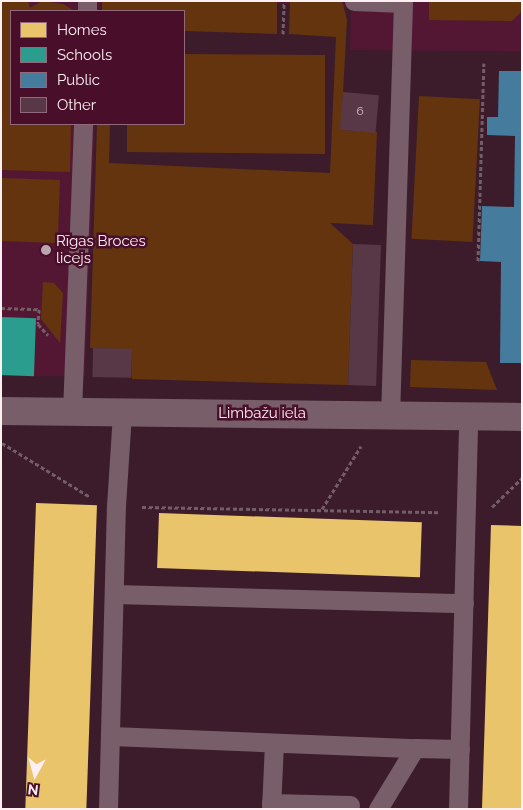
<!DOCTYPE html>
<meta charset="utf-8">
<style>
body{margin:0}
#map{position:relative;width:523px;height:810px;overflow:hidden;background:#3c1c2b;font-family:Raleway,sans-serif}
div>[style]{position:absolute}
.built>*{inset:0;background:#541733}
.green>*{inset:0;background:#64340e;transform-origin:0 0}
.homes>*{inset:0;background:#e9c46a;transform-origin:0 0}
.schools>*{inset:0;background:#2a9d8f;transform-origin:0 0}
.public>*{inset:0;background:#457b9d}
.building>*{inset:0;background:#583846;transform-origin:0 0}
.path>*{height:3px;margin-top:-1.5px;transform-origin:0;background:repeating-linear-gradient(90deg,#735d66 0 4px,transparent 0 6.5px)}
.service>*{height:19px;margin:-9.5px;padding:0 9.5px;transform-origin:9.5px;border-radius:9.5px;background:#775e68}
.minor>*{height:28px;margin:-14px;padding:0 14px;transform-origin:14px;border-radius:14px;background:#775e68}
.dots>*{width:14px;height:14px;translate:-50% -50%;box-sizing:border-box;border:2px solid #490f2a;border-radius:50%}
span{translate:-50% -50%;white-space:nowrap;text-align:center;line-height:1.15;-webkit-text-stroke:5px #490f2a;paint-order:stroke}
.number-label{font-size:12px;color:#d4c1c8}
.number-label span{-webkit-text-stroke-width:0}
.poi-label{font-size:15px;color:#feeff3}
.left{translate:0 -50%;text-align:left}
.street-label{font-size:15px;color:#feeff3}
.frame{position:absolute;inset:0;border:2px solid #feeff3;pointer-events:none}
.legend{position:absolute;left:10px;top:10px;width:175px;height:115px;box-sizing:border-box;background:#490f2a;border:1px solid #91697a;margin:0;padding:6px 9px;list-style:none;font-size:15px;color:#feeff3}
.legend li{display:flex;align-items:center;gap:10px;height:25px}
.legend b{width:25px;border:1px solid #91697a}
.north{position:absolute;left:10px;top:750px;width:50px;height:50px;-webkit-text-stroke:4px #490f2a;paint-order:stroke;rotate:187deg;font-size:14px;font-weight:700;line-height:20px;text-align:center;color:#feeff3}
.north::after{content:'';display:block;margin:auto;width:18px;height:22px;background:#feeff3;clip-path:polygon(50% 0,100% 100%,50% 72%,0 100%)}
</style>
<div id="map">
<div class="built">
<div style="clip-path:polygon(1px 1px,101px 1px,100px 11px,11px 11px,11px 124px,95px 124px,85px 376px,1px 376px)"></div>
<div style="clip-path:polygon(231px 1px,522px 1px,522px 51px,350px 50px,351px 8px)"></div>
</div>
<div class="green">
<div style="clip-path:polygon(1px 1px,28px 1px,30px 8px,42px 1px,63px 4px,73px 10px,74px 11px,11px 11px,11px 124px,71px 124px,70px 172px,1px 170px)"></div>
<div style="clip-path:polygon(102px 1px,277px 1px,277px 34px,184px 31px,184px 11px,102px 11px)"></div>
<div style="clip-path:polygon(290px 1px,341px 1px,343px 4px,347px 20px,341px 130px,377px 132px,373px 225px,330px 223px,353px 244px,348px 385px,132px 379px,132px 350px,90px 348px,97px 124px,110px 124px,109px 163px,330px 173px,336px 37px,289px 34px)"></div>
<div style="clip-path:polygon(429px 1px,522px 1px,522px 11px,512px 21px,429px 20px)"></div>
<div style="clip-path:polygon(184px 54px,325px 55px,325px 154px,127px 152px,127px 124px,184px 124px)"></div>
<div style="left:419px;top:96px;width:61px;height:143px;rotate:3deg"></div>
<div style="left:1px;top:178px;width:59px;height:63px;rotate:2deg"></div>
<div style="clip-path:polygon(43px 282px,54px 283px,63px 293px,60px 343px,41px 319px)"></div>
<div style="clip-path:polygon(411px 360px,486px 362px,497px 390px,410px 387px)"></div>
</div>
<div class="homes">
<div style="left:36px;top:503px;width:61px;height:306px;rotate:2deg"></div>
<div style="left:159px;top:513px;width:263px;height:55px;rotate:2deg"></div>
<div style="clip-path:polygon(491px 525px,522px 526px,522px 809px,482px 809px)"></div>
</div>
<div class="schools">
<div style="left:1px;top:317px;width:35px;height:58px;rotate:2deg"></div>
</div>
<div class="public">
<div style="clip-path:polygon(499px 71px,522px 71px,522px 363px,500px 363px,501px 262px,480px 261px,482px 206px,514px 207px,515px 136px,487px 135px,487px 117px,498px 117px)"></div>
</div>
<div class="building">
<div style="left:343px;top:92px;width:36px;height:38px;rotate:5deg"></div>
<div style="left:353px;top:244px;width:28px;height:141px;rotate:2deg"></div>
<div style="left:93px;top:348px;width:39px;height:29px;rotate:1deg"></div>
</div>
<div class="path">
<div style="left:283px;top:34px;width:33px;rotate:-88deg"></div>
<div style="left:478px;top:261px;width:198px;rotate:-88.3deg"></div>
<div style="left:1px;top:308px;width:38px;rotate:2deg"></div>
<div style="left:39px;top:309px;width:15px;rotate:94deg"></div>
<div style="left:38px;top:324px;width:15px;rotate:48deg"></div>
<div style="left:2px;top:443px;width:103px;rotate:31.5deg"></div>
<div style="left:142px;top:507px;width:299px;rotate:1deg"></div>
<div style="left:492px;top:507px;width:42px;rotate:-44deg"></div>
<div style="left:322px;top:509px;width:74px;rotate:-58.2deg"></div>
</div>
<div class="service">
<div style="left:354px;top:1px;width:49px;rotate:2.3deg"></div>
<div style="left:403px;top:3px;width:412px;rotate:91.8deg"></div>
<div style="left:87px;top:11px;width:10px;rotate:-90deg"></div>
<div style="left:72px;top:412px;width:288px;rotate:-87.8deg"></div>
<div style="left:114px;top:594px;width:350px;rotate:1.5deg"></div>
<div style="left:111px;top:736px;width:304px;rotate:2.3deg"></div>
<div style="left:271px;top:803px;width:79px;rotate:1.5deg"></div>
<div style="left:108px;top:809px;width:303px;rotate:-88.5deg"></div>
<div style="left:116px;top:506px;width:93px;rotate:-86.3deg"></div>
<div style="left:271px;top:809px;width:65px;rotate:-87.4deg"></div>
<div style="left:378px;top:809px;width:71px;rotate:-58.8deg"></div>
<div style="left:415px;top:748px;width:45px;rotate:1.3deg"></div>
<div style="left:458px;top:809px;width:394px;rotate:-88.5deg"></div>
</div>
<div class="minor">
<div style="left:1px;top:411px;width:521px;rotate:0.66deg"></div>
</div>
<div class="dots">
<div style="left:46px;top:250px;background:#baa5ad"></div>
</div>
<div class="number-label">
<span style="left:360px;top:112px">6</span>
</div>
<div class="poi-label">
<span class="left" style="left:56px;top:250px">Rīgas Broces<br>licejs</span>
</div>
<div class="street-label">
<span style="left:262px;top:414px">Limbažu iela</span>
</div>
<div class="frame"></div>
<ul class="legend">
<li><b style="height:14px;background:#e9c46a"></b>Homes</li>
<li><b style="height:14px;background:#2a9d8f"></b>Schools</li>
<li><b style="height:14px;background:#457b9d"></b>Public</li>
<li><b style="height:14px;background:#583846"></b>Other</li>
</ul>
<div class="north">N</div>
</div>
